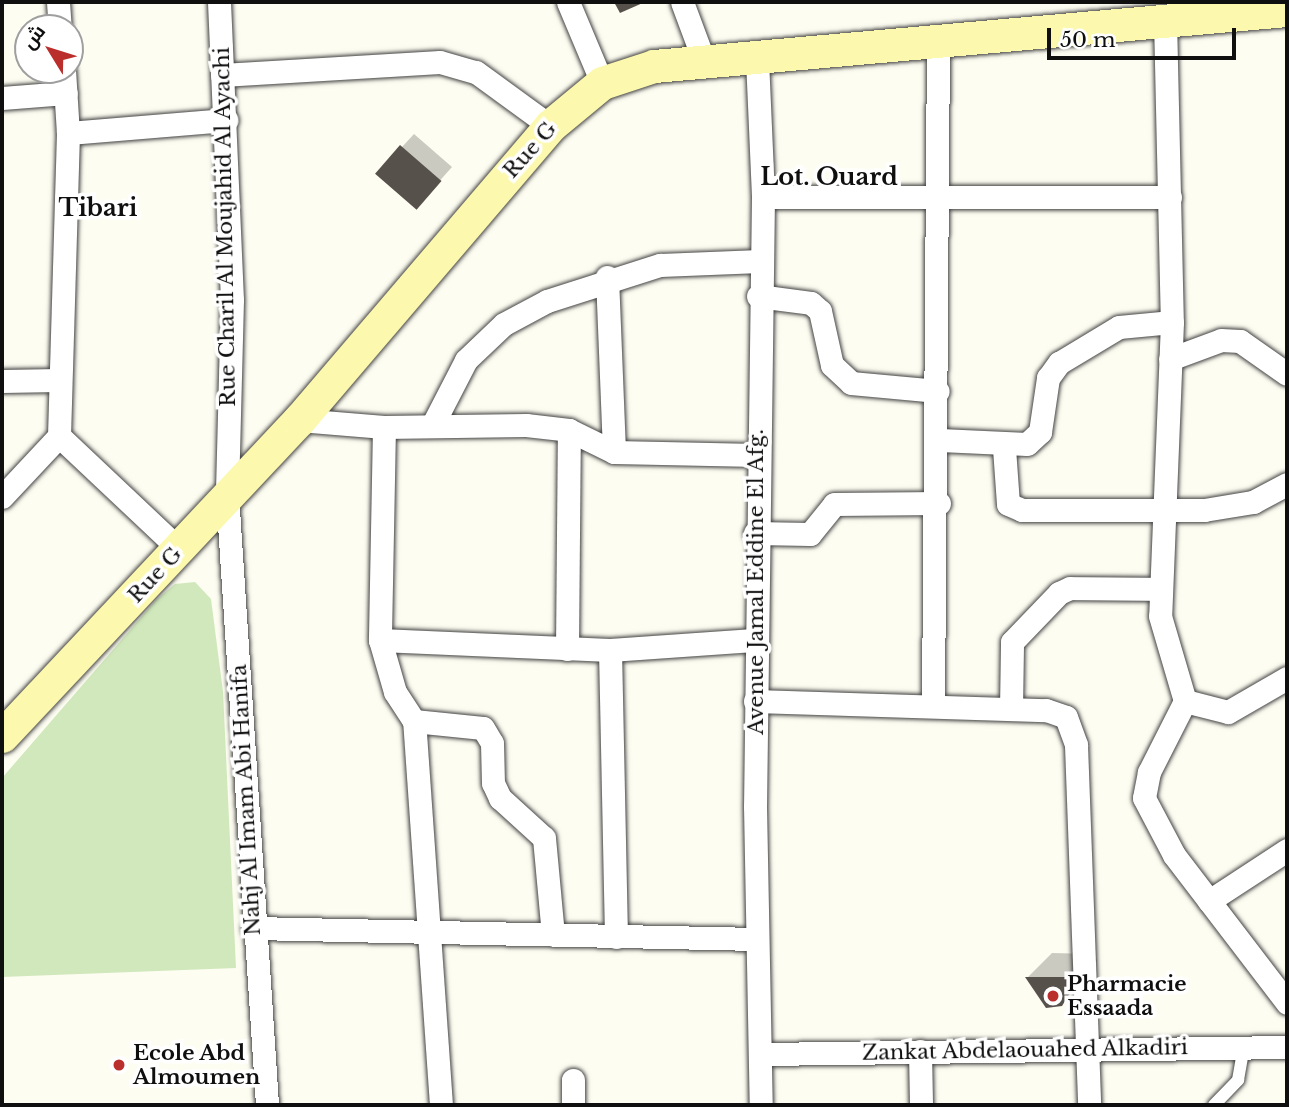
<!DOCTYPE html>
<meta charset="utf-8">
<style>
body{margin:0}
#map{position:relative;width:1289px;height:1107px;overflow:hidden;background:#fefdf2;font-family:"Libre Baskerville",Cairo,serif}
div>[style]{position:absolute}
.green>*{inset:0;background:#d0e8bc}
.shadow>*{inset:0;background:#0003}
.building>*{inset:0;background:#57514c;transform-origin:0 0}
.roads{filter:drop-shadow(0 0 2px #424242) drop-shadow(0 0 2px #424242)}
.lane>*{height:12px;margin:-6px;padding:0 6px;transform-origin:6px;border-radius:6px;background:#fff}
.street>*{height:23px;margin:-11.5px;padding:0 11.5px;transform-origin:11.5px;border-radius:11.5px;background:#fff}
.secondary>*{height:33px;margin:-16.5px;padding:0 16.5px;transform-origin:16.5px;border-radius:16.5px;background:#fcf9af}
.dots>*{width:19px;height:19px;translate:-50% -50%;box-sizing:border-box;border:4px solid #fff;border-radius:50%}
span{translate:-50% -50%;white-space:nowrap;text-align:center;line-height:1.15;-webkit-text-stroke:7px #fff;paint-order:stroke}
.street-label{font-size:21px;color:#0f0f0f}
.poi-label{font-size:21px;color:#0f0f0f;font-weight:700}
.left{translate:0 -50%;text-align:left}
.quarter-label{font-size:24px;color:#0f0f0f;font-weight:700}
.frame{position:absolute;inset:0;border:4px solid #0f0f0f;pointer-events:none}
.north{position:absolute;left:14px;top:14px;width:70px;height:70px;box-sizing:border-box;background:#fff;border:2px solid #9f9f9f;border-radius:50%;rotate:308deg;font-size:19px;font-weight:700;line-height:28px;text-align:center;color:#0f0f0f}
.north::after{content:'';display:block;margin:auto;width:24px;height:32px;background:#ba2f2c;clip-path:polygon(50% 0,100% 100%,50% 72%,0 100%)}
.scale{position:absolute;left:1047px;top:28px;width:189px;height:32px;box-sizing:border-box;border:4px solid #0f0f0f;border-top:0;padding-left:9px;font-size:21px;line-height:24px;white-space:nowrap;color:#0f0f0f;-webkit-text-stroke:5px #fff;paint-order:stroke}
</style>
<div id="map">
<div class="green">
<div style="clip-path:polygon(195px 582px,211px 599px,223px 692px,236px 968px,2px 977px,2px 778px,156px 600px,175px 584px)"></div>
</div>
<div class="shadow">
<div style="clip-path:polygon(414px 134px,452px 167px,427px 195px,377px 174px)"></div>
<div style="clip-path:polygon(1052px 953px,1094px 954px,1097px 961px,1062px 1005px,1047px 1006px,1028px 977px)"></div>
</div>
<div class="building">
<div style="clip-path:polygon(614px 2px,645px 2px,620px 13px)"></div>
<div style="left:400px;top:145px;width:55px;height:38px;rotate:41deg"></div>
<div style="clip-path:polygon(1025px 977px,1069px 977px,1074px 986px,1062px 1006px,1046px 1008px)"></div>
</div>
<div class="roads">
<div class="lane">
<div style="left:1214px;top:1105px;width:35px;rotate:-46deg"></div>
<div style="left:1238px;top:1080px;width:34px;rotate:-80deg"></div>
</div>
<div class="street">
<div style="left:58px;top:2px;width:26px;rotate:86deg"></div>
<div style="left:219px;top:2px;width:298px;rotate:87.5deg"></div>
<div style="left:232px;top:300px;width:194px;rotate:91.5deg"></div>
<div style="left:227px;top:494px;width:612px;rotate:86.25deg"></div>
<div style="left:568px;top:2px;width:88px;rotate:67.2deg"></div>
<div style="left:682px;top:2px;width:63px;rotate:69.6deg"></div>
<div style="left:1165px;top:19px;width:303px;rotate:88.7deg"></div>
<div style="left:1172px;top:322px;width:294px;rotate:92.3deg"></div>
<div style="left:1160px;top:616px;width:89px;rotate:73.6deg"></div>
<div style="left:1185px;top:701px;width:80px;rotate:116.9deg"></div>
<div style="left:1149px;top:772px;width:26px;rotate:101deg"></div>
<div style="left:1144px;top:798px;width:64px;rotate:62.2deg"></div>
<div style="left:1174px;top:855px;width:186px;rotate:52.6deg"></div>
<div style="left:757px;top:59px;width:138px;rotate:87.5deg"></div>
<div style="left:763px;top:197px;width:609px;rotate:90.75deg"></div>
<div style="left:755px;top:806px;width:299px;rotate:88.9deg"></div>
<div style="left:64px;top:70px;width:63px;rotate:86.4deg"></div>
<div style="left:222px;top:75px;width:218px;rotate:-3.4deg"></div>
<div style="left:440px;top:62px;width:37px;rotate:16deg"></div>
<div style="left:476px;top:72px;width:92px;rotate:36.1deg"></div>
<div style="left:2px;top:98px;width:64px;rotate:-4.5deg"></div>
<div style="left:763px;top:197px;width:407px"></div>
<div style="left:607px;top:277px;width:175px;rotate:87.7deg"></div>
<div style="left:758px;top:296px;width:53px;rotate:7.5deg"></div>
<div style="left:811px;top:303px;width:12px;rotate:42deg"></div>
<div style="left:820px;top:311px;width:55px;rotate:77.5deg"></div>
<div style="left:832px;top:365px;width:26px;rotate:43deg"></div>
<div style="left:851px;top:383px;width:87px;rotate:5.3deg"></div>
<div style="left:1170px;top:359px;width:54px;rotate:-20.4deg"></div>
<div style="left:1221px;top:340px;width:19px;rotate:3deg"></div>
<div style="left:1240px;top:341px;width:57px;rotate:35.1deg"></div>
<div style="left:2px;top:381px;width:57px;rotate:-1deg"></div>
<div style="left:299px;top:420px;width:85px;rotate:4.7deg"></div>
<div style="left:384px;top:427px;width:142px;rotate:-0.8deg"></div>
<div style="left:526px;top:425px;width:43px;rotate:6.6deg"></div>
<div style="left:569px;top:430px;width:50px;rotate:26.1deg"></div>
<div style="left:614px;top:452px;width:143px;rotate:1.2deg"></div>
<div style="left:432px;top:426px;width:74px;rotate:-62.7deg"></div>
<div style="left:466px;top:360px;width:52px;rotate:-43.5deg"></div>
<div style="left:504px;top:324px;width:49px;rotate:-28.1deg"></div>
<div style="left:547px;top:301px;width:119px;rotate:-17.7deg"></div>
<div style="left:660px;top:265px;width:100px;rotate:-2.3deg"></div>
<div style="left:384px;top:427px;width:213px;rotate:91.1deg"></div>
<div style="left:380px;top:640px;width:54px;rotate:73.9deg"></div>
<div style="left:395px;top:692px;width:35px;rotate:57deg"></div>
<div style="left:940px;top:440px;width:87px;rotate:2.6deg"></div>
<div style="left:1027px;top:444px;width:18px;rotate:-43deg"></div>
<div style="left:1040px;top:432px;width:55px;rotate:-81.6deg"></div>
<div style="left:1048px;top:378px;width:19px;rotate:-54deg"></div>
<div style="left:1059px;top:363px;width:70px;rotate:-31deg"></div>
<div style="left:1119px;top:327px;width:53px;rotate:-5.4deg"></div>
<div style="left:1004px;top:448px;width:56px;rotate:85.9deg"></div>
<div style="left:1008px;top:504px;width:15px;rotate:23deg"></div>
<div style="left:1022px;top:510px;width:182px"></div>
<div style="left:1204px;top:510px;width:50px;rotate:-9.3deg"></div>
<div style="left:1253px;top:502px;width:38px;rotate:-28deg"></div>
<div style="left:2px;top:497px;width:83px;rotate:-46.9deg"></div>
<div style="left:755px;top:533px;width:55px;rotate:1deg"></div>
<div style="left:810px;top:534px;width:38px;rotate:-51deg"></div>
<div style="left:834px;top:504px;width:105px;rotate:-0.5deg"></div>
<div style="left:180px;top:550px;width:166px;rotate:-136.7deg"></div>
<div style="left:59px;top:436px;width:303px;rotate:-88.3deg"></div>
<div style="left:68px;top:133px;width:159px;rotate:-4.7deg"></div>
<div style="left:380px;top:640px;width:230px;rotate:2.5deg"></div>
<div style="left:610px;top:650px;width:144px;rotate:-4deg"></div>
<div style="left:567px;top:649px;width:219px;rotate:-89.5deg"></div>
<div style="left:610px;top:650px;width:287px;rotate:88.8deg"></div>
<div style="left:755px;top:701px;width:291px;rotate:1.8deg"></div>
<div style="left:1046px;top:710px;width:21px;rotate:19deg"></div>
<div style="left:1066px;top:717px;width:30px;rotate:70deg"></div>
<div style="left:1076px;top:745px;width:360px;rotate:87.9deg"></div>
<div style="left:1185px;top:701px;width:44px;rotate:14.3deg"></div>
<div style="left:1228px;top:712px;width:68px;rotate:-30deg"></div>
<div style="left:933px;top:706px;width:666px;rotate:-89.57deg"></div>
<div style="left:1011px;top:709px;width:67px;rotate:-89.1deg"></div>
<div style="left:1012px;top:642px;width:68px;rotate:-46.2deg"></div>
<div style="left:1059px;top:593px;width:12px;rotate:-24deg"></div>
<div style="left:1070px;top:588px;width:91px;rotate:0.6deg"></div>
<div style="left:1209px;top:901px;width:93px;rotate:-33.2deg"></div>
<div style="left:253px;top:928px;width:504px;rotate:1.25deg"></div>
<div style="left:920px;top:1051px;width:54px;rotate:88.9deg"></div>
<div style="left:762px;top:1054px;width:525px;rotate:-0.76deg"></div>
<div style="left:573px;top:1080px;width:25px;rotate:90deg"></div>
<div style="left:441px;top:1105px;width:385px;rotate:-94deg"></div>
<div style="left:414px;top:721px;width:69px;rotate:5.8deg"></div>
<div style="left:483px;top:728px;width:17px;rotate:59deg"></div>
<div style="left:492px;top:743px;width:40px;rotate:88.6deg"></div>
<div style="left:493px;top:783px;width:17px;rotate:65deg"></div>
<div style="left:500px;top:798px;width:59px;rotate:42.3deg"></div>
<div style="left:544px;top:838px;width:97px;rotate:84.7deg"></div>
</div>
<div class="secondary">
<div style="left:2px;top:736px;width:434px;rotate:-46.8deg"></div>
<div style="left:299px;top:420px;width:387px;rotate:-49.5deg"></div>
<div style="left:550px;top:126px;width:67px;rotate:-39.6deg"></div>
<div style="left:602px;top:83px;width:55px;rotate:-18.1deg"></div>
<div style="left:654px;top:66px;width:635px;rotate:-5.06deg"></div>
</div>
</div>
<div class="dots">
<div style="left:1053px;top:996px;background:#ba2f2c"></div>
<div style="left:119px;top:1065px;background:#ba2f2c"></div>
</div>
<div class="street-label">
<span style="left:530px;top:150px;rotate:-48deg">Rue G</span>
<span style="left:225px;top:227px;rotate:-91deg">Rue Charil Al Moujahid Al Ayachi</span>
<span style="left:155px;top:575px;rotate:-47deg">Rue G</span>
<span style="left:756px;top:582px;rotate:-90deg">Avenue Jamal Eddine El Afg.</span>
<span style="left:246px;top:800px;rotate:-93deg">Nahj Al Imam Abi Hanifa</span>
<span style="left:1025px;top:1050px;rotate:-1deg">Zankat Abdelaouahed Alkadiri</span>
</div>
<div class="poi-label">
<span class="left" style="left:1067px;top:996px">Pharmacie<br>Essaada</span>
<span class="left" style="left:133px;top:1065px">Ecole Abd<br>Almoumen</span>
</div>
<div class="quarter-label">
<span style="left:829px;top:177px">Lot. Ouard</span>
<span style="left:98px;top:208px">Tibari</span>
</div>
<div class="frame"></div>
<div class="north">ش</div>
<div class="scale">50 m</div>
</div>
